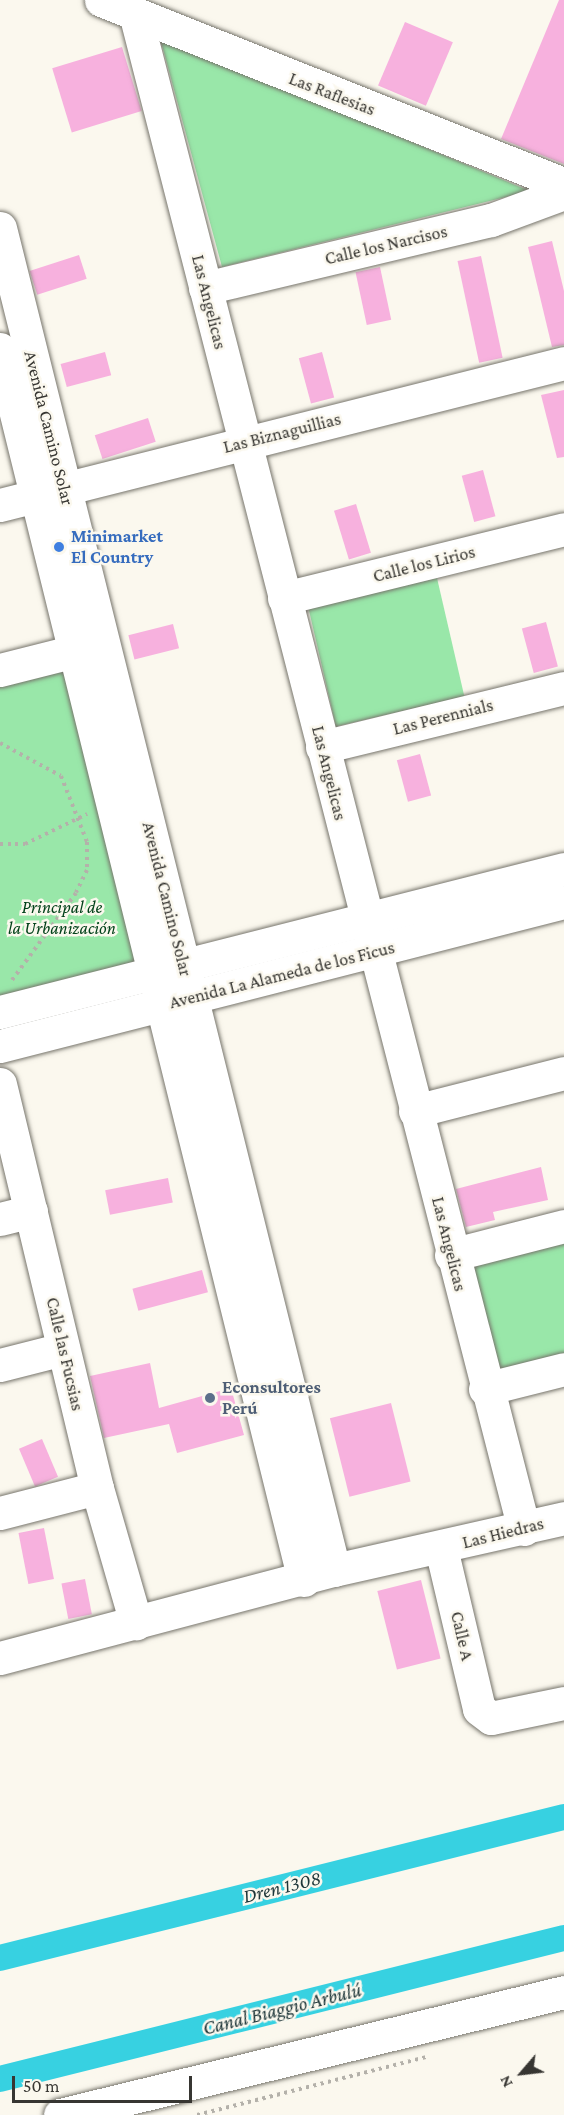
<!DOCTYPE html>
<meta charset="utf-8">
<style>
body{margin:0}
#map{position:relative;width:564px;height:2115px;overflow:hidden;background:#fbf8ee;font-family:"Crimson Pro",serif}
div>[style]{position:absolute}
.green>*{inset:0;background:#99e7a9;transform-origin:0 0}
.canal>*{height:26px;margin:-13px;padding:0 13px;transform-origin:13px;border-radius:13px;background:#37d1e1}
.building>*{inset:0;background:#f7b1de;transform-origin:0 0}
.path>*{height:4px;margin-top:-2px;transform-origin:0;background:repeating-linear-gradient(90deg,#b4b1aa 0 3px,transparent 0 7.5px)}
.roads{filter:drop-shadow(0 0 2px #77756c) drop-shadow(0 0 2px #77756c)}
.minor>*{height:33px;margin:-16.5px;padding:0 16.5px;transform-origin:16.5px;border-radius:16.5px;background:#fff}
.dots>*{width:16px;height:16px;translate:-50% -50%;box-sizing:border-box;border:3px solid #fbf8ee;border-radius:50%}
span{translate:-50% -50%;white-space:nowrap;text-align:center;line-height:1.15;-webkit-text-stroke:5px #fbf8ee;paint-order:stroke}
.street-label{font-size:18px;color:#373632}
.shop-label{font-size:18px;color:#366cbe;font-weight:700}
.left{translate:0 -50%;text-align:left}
.park-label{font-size:18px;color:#004119;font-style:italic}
.service-label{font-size:18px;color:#4e5e75;font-weight:700}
.water-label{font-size:20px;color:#1e3639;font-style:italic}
.north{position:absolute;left:492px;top:2043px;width:60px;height:60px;-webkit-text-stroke:4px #fbf8ee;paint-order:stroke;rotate:242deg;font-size:16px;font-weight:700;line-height:24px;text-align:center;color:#373632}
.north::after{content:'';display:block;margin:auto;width:21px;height:27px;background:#373632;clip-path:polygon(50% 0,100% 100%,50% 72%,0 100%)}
.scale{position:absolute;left:12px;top:2076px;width:180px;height:27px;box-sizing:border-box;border:3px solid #373632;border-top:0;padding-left:8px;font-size:18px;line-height:21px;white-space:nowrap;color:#373632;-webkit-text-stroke:4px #fbf8ee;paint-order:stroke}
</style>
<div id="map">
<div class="green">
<div style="clip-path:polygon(160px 38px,530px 191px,222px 267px)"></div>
<div style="left:437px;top:578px;width:122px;height:132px;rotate:77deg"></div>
<div style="clip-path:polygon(64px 665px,138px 964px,0 998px,0 681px)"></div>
<div style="clip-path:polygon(564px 1238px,564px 1354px,499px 1371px,471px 1262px)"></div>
</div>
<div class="canal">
<div style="left:0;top:1958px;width:581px;rotate:-14.04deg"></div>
<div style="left:0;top:2079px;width:581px;rotate:-14.04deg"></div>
</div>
<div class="building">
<div style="clip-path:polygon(559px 0,564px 0,564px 164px,501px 139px)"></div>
<div style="left:405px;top:22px;width:52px;height:69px;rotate:23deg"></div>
<div style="left:122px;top:47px;width:67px;height:73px;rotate:73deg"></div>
<div style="clip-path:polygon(552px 241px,564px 291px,564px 345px,552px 347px,528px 247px)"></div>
<div style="left:79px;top:255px;width:25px;height:52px;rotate:72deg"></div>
<div style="left:481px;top:256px;width:104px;height:24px;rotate:78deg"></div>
<div style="left:380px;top:267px;width:54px;height:25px;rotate:78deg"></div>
<div style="left:105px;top:352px;width:24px;height:46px;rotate:75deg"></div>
<div style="left:322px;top:352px;width:47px;height:24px;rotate:75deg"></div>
<div style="clip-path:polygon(564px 390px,564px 457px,557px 458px,541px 395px)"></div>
<div style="left:148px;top:418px;width:25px;height:56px;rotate:72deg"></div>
<div style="left:483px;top:470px;width:48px;height:22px;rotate:75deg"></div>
<div style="left:356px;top:504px;width:51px;height:23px;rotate:73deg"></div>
<div style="left:546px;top:622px;width:46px;height:25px;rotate:75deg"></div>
<div style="left:173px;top:624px;width:25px;height:46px;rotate:76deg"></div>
<div style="left:420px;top:754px;width:43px;height:24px;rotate:75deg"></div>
<div style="clip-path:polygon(541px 1167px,548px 1200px,493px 1212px,495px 1220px,466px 1227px,456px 1189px)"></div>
<div style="left:168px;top:1178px;width:25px;height:64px;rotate:79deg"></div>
<div style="left:202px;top:1270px;width:23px;height:72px;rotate:75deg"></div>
<div style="clip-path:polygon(150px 1363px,159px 1408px,231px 1388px,244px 1435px,177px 1453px,169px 1424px,104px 1438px,90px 1376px)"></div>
<div style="left:391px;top:1403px;width:81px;height:63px;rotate:76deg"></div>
<div style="left:42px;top:1439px;width:41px;height:25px;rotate:67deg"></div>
<div style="left:44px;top:1528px;width:52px;height:26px;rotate:79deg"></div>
<div style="left:85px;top:1579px;width:36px;height:24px;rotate:79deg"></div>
<div style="left:421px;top:1580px;width:81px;height:45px;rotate:76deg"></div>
</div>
<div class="path">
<div style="left:0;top:743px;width:69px;rotate:28.4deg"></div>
<div style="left:61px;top:776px;width:71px;rotate:68.5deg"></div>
<div style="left:87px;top:842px;width:28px;rotate:90deg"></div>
<div style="left:87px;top:870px;width:25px;rotate:116deg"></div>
<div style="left:76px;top:893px;width:108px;rotate:126.3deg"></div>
<div style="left:0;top:844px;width:25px"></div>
<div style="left:25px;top:844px;width:69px;rotate:-25.8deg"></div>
<div style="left:197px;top:2115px;width:236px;rotate:-14.2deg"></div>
</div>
<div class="roads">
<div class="minor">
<div style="left:101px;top:0;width:498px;rotate:21.7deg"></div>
<div style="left:136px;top:17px;width:1561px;rotate:75.61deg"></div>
<div style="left:0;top:228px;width:1383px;rotate:76.02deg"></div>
<div style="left:205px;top:288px;width:294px;rotate:-13.4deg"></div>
<div style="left:491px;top:220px;width:78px;rotate:-20.3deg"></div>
<div style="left:0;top:349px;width:1268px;rotate:76.13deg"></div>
<div style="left:0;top:505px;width:582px;rotate:-14.13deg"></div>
<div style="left:284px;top:598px;width:288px;rotate:-13.8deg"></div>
<div style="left:0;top:670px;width:98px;rotate:-14.2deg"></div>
<div style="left:322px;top:747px;width:249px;rotate:-13.7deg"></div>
<div style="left:0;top:1012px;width:582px;rotate:-14.23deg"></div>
<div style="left:0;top:1046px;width:582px;rotate:-14.32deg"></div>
<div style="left:0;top:1084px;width:415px;rotate:76.5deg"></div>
<div style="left:97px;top:1488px;width:141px;rotate:73.9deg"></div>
<div style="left:415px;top:1111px;width:154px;rotate:-14.3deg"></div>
<div style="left:0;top:1219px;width:32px;rotate:-14deg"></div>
<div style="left:451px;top:1255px;width:117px;rotate:-14.4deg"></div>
<div style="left:0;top:1365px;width:65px;rotate:-14.3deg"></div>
<div style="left:485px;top:1389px;width:81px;rotate:-14.2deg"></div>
<div style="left:0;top:1513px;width:100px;rotate:-14.5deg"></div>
<div style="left:441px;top:1548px;width:165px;rotate:76.7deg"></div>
<div style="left:479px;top:1709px;width:15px;rotate:37deg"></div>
<div style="left:491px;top:1718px;width:75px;rotate:-11.6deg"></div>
<div style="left:0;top:1658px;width:345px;rotate:-14.8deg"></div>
<div style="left:334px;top:1570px;width:236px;rotate:-12.7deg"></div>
<div style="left:60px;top:2115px;width:519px;rotate:-13.71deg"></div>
</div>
</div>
<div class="dots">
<div style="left:59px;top:547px;background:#3f7fe0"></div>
<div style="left:210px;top:1398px;background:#5c6f8a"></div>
</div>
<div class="street-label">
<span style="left:332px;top:94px;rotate:21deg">Las Raflesias</span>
<span style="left:386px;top:245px;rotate:-13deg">Calle los Narcisos</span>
<span style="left:209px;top:302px;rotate:76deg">Las Angelicas</span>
<span style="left:49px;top:428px;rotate:76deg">Avenida Camino Solar</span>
<span style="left:282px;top:433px;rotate:-14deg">Las Biznaguillias</span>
<span style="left:424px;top:564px;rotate:-14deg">Calle los Lirios</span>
<span style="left:443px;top:717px;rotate:-14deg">Las Perennials</span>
<span style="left:329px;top:773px;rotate:76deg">Las Angelicas</span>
<span style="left:167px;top:899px;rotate:76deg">Avenida Camino Solar</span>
<span style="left:282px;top:975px;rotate:-14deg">Avenida La Alameda de los Ficus</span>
<span style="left:449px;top:1244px;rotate:76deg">Las Angelicas</span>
<span style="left:65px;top:1354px;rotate:77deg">Calle las Fucsias</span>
<span style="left:503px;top:1533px;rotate:-14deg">Las Hiedras</span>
<span style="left:462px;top:1636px;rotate:77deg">Calle A</span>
</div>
<div class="shop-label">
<span class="left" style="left:71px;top:547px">Minimarket<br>El Country</span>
</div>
<div class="park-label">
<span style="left:62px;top:918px">Principal de<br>la Urbanización</span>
</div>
<div class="service-label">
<span class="left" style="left:222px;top:1398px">Econsultores<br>Perú</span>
</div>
<div class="water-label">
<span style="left:282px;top:1887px;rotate:-14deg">Dren 1308</span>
<span style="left:282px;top:2009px;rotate:-14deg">Canal Biaggio Arbulú</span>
</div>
<div class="north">N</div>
<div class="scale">50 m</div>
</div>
